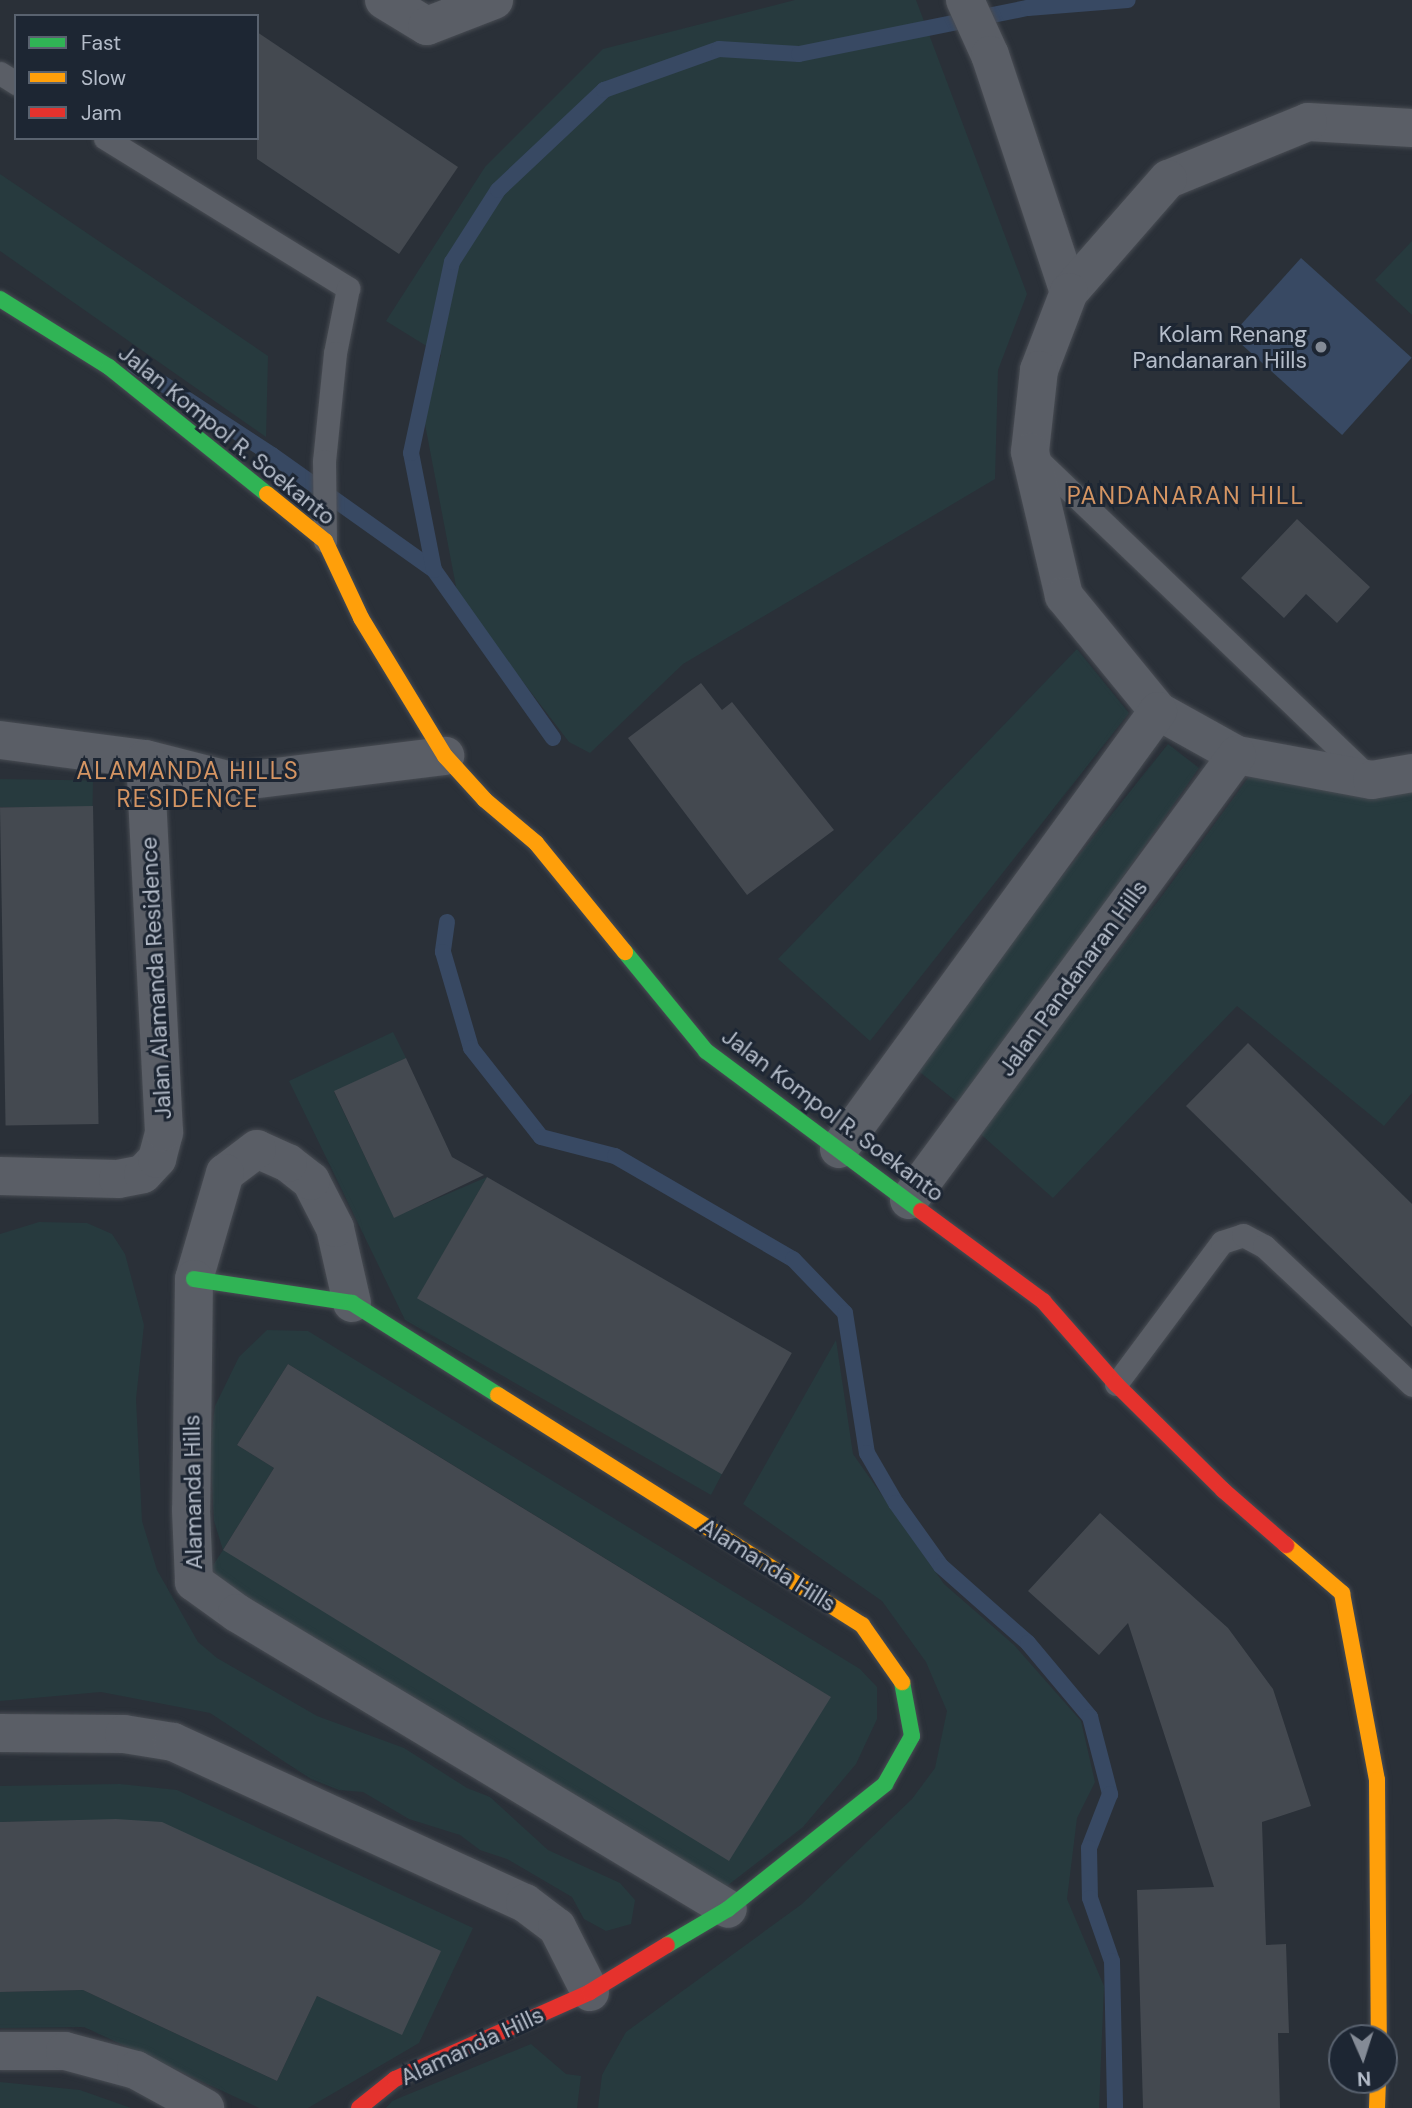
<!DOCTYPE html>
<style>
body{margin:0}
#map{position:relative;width:1412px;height:2108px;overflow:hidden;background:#2a3038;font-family:"DM Sans",sans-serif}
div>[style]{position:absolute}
.green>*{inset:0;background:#273a3e;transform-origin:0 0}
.water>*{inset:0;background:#384963;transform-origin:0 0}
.stream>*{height:16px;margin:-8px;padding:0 8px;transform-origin:8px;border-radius:8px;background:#384963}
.building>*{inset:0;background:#444950;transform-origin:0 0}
.roads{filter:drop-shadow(0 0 2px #484c53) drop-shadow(0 0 2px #484c53)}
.lane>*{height:23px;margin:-11.5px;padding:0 11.5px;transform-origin:11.5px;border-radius:11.5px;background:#5a5e66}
.street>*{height:38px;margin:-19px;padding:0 19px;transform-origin:19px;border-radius:19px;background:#5a5e66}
.fast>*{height:16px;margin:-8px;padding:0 8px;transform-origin:8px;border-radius:8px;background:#30b455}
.slow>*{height:16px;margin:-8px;padding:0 8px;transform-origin:8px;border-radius:8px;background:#ff9f0a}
.jam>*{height:16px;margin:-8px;padding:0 8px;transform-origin:8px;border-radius:8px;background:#e5322d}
.dots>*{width:19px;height:19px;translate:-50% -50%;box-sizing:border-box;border:4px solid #1d2633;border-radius:50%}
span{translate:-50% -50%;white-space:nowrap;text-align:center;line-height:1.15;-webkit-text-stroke:6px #1d2633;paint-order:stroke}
.poi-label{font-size:23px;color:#b4bcc9}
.right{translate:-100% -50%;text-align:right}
.street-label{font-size:23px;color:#b4bcc9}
.neighbourhood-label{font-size:24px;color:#d59563;letter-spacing:2px}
.legend{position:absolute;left:14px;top:14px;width:245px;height:126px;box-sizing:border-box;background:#1d2633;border:2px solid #59626f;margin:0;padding:9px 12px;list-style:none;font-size:21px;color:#b4bcc9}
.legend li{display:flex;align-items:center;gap:14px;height:35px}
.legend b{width:35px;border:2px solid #59626f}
.north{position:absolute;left:1328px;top:2024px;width:70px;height:70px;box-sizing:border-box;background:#1d2633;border:2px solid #59626f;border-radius:50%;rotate:177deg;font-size:19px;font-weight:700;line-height:28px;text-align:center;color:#b4bcc9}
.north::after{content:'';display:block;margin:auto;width:24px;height:32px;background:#848b96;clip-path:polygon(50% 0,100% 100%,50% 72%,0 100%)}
</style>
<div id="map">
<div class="green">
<div style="clip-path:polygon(795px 0,916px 0,1027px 294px,998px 370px,995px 479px,683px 664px,590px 753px,569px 742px,458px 597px,424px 419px,441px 355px,386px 321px,485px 167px,603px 49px)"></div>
<div style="clip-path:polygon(0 174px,268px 356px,266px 437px,0 251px)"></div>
<div style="clip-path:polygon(1412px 241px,1412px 315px,1375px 280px)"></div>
<div style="clip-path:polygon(1077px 649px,1129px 713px,870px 1041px,778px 959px)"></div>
<div style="clip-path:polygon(1168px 744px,1199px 768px,962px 1106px,911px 1065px)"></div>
<div style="clip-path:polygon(1251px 774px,1412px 787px,1412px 1093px,1384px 1126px,1237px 1006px,1053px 1198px,977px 1131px,1159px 900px)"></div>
<div style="left:0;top:779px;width:93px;height:28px;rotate:1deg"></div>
<div style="clip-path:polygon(393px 1032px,406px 1058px,334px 1092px,394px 1217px,487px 1177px,418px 1298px,723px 1472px,711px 1495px,405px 1320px,289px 1081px)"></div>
<div style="clip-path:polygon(39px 1222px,87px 1223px,112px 1234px,125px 1254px,144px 1325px,136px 1399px,142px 1521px,157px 1570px,198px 1642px,217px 1658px,317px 1716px,404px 1748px,467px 1788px,490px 1797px,548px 1850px,620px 1883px,635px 1900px,631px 1924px,606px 1931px,584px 1919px,572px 1897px,507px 1859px,480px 1850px,460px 1835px,409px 1819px,363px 1792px,339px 1790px,311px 1779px,210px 1713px,101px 1692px,0 1701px,0 1234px)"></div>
<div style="clip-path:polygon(evenodd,267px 1330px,308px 1331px,860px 1669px,877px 1687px,877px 1719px,856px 1764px,803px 1827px,723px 1889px,208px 1573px,223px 1550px,214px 1521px,210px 1446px,215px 1406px,239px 1357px,267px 1330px,288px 1364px,789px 1671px,830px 1697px,223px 1550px,274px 1468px,237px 1445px,288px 1364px)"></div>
<div style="clip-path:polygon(836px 1340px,853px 1454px,944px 1584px,1014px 1645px,1081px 1721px,1095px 1782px,1077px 1818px,1067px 1899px,1104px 1986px,1099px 2108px,598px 2108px,602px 2075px,626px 2032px,802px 1904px,912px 1799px,935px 1768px,947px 1711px,926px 1662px,882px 1601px,743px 1504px)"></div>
<div style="clip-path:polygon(120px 1784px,177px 1790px,473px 1928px,419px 2043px,308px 2108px,259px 2108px,84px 2027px,0 2028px,0 1992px,83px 1990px,277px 2081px,317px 1996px,341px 2006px,121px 1820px,0 1822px,0 1786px)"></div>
<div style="clip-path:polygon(531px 2044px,566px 2074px,581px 2076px,577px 2108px,386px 2108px,392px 2101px)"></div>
<div style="clip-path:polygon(0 2082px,80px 2090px,131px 2108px,0 2108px)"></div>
</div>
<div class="water">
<div style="left:1301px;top:258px;width:149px;height:104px;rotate:42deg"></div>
</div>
<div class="stream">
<div style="left:134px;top:365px;width:165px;rotate:33.1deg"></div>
<div style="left:272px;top:455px;width:199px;rotate:35.4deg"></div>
<div style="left:553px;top:738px;width:206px;rotate:-125.3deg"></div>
<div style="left:434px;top:570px;width:119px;rotate:-101.1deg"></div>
<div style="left:411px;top:453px;width:195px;rotate:-77.9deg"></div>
<div style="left:452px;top:262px;width:85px;rotate:-57.4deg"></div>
<div style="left:498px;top:190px;width:146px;rotate:-43.3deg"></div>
<div style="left:604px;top:90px;width:122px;rotate:-19.6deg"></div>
<div style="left:719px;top:49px;width:80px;rotate:3.6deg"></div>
<div style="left:799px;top:54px;width:234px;rotate:-11.4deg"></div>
<div style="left:1028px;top:8px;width:100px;rotate:-4.6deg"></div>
<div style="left:447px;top:922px;width:30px;rotate:98deg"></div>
<div style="left:443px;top:952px;width:100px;rotate:73.7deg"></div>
<div style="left:471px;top:1048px;width:113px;rotate:51.8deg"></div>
<div style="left:541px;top:1137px;width:76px;rotate:14.4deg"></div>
<div style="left:615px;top:1156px;width:206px;rotate:30.1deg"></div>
<div style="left:793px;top:1259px;width:75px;rotate:46.1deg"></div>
<div style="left:845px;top:1313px;width:142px;rotate:81.1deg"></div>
<div style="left:867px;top:1453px;width:58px;rotate:59.9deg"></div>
<div style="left:896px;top:1503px;width:77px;rotate:54.5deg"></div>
<div style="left:941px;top:1566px;width:116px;rotate:41.5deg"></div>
<div style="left:1028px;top:1643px;width:97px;rotate:50deg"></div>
<div style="left:1090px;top:1717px;width:80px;rotate:75.4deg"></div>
<div style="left:1110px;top:1794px;width:58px;rotate:111.3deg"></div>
<div style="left:1089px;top:1848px;width:50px;rotate:88.9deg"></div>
<div style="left:1090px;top:1898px;width:67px;rotate:70.8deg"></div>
<div style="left:1112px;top:1961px;width:147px;rotate:88.8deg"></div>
</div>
<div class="building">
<div style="clip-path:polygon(257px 32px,458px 167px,399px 254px,257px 159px)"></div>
<div style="clip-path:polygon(1297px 519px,1370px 587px,1337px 623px,1306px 594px,1284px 618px,1241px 578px)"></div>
<div style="clip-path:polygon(701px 683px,722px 710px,732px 702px,834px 830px,747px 895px,628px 738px)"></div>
<div style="left:93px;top:806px;width:318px;height:93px;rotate:89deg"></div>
<div style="clip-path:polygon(1248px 1043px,1412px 1204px,1412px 1327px,1186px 1106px)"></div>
<div style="clip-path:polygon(406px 1058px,452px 1157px,484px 1175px,394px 1218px,334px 1091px)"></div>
<div style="left:487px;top:1177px;width:352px;height:140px;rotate:30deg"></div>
<div style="clip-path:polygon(288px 1364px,831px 1697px,729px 1861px,223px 1550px,274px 1468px,237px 1445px)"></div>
<div style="clip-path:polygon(1100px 1513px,1228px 1628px,1273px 1689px,1311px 1806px,1262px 1822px,1266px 1945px,1286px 1944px,1289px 2033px,1278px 2033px,1280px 2108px,1143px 2108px,1137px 1890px,1214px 1887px,1128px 1623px,1099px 1655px,1028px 1591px)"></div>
<div style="clip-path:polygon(116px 1819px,162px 1822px,441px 1951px,402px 2035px,317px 1996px,277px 2081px,83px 1990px,0 1992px,0 1822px)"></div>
</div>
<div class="roads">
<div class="lane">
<div style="left:0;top:73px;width:19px;rotate:32deg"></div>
<div style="left:105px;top:138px;width:286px;rotate:31.7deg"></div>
<div style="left:348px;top:288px;width:66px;rotate:101.3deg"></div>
<div style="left:335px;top:353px;width:109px;rotate:95.8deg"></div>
<div style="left:324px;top:461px;width:80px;rotate:89.3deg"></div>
<div style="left:1035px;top:457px;width:463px;rotate:43.8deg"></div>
<div style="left:1116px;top:1384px;width:177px;rotate:-53.3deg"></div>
<div style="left:1222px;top:1242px;width:22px;rotate:-18deg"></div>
<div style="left:1243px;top:1235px;width:24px;rotate:28deg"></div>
<div style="left:1264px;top:1246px;width:203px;rotate:43.2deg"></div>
</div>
<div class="street">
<div style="left:384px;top:0;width:50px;rotate:31.2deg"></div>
<div style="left:965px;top:0;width:60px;rotate:65.6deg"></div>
<div style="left:990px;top:55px;width:250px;rotate:71.6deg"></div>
<div style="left:427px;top:26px;width:72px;rotate:-21.2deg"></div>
<div style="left:1412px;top:128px;width:104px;rotate:-176.7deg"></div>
<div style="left:1308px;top:122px;width:151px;rotate:157.8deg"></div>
<div style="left:1168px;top:179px;width:150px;rotate:131.2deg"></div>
<div style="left:1069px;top:292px;width:84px;rotate:111deg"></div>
<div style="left:1039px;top:370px;width:82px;rotate:96.3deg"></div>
<div style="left:1030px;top:452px;width:148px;rotate:76.7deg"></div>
<div style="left:1064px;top:596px;width:149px;rotate:50.7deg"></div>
<div style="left:1158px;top:711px;width:90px;rotate:29.1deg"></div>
<div style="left:1237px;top:755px;width:137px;rotate:10.5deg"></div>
<div style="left:1372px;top:780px;width:41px;rotate:-9.9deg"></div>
<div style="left:0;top:740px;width:146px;rotate:7.5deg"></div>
<div style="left:145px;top:759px;width:93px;rotate:14.3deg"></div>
<div style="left:235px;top:782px;width:212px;rotate:-7.1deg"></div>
<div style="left:839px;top:1149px;width:542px;rotate:-53.93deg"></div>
<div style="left:0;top:1176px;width:118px;rotate:1.5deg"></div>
<div style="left:118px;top:1179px;width:25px;rotate:-11deg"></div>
<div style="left:143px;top:1174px;width:21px;rotate:-47deg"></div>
<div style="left:157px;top:1159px;width:28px;rotate:-75deg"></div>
<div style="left:164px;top:1132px;width:373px;rotate:-92.9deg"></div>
<div style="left:909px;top:1200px;width:553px;rotate:-53.61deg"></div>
<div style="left:352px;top:1303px;width:77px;rotate:-102.8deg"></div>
<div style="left:335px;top:1228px;width:53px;rotate:-117.1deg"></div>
<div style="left:311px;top:1181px;width:29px;rotate:-142deg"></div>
<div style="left:288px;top:1163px;width:34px;rotate:-156deg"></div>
<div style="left:257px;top:1149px;width:40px;rotate:143deg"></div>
<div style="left:225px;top:1173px;width:110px;rotate:106.3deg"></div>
<div style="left:194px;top:1279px;width:231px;rotate:90.7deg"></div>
<div style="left:191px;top:1510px;width:72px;rotate:87.6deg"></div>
<div style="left:194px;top:1582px;width:53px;rotate:35.8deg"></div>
<div style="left:237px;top:1613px;width:573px;rotate:31.08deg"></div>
<div style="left:0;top:1733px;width:124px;rotate:0.5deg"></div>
<div style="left:124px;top:1734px;width:50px;rotate:9.3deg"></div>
<div style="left:173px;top:1742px;width:387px;rotate:24.6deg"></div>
<div style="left:525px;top:1903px;width:40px;rotate:37deg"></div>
<div style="left:557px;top:1927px;width:73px;rotate:63.1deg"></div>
<div style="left:0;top:2051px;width:65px"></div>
<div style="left:65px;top:2051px;width:73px;rotate:15deg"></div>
<div style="left:136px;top:2070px;width:79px;rotate:28.8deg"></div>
</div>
<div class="fast">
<div style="left:0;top:299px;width:128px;rotate:32deg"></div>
<div style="left:109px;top:367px;width:203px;rotate:38.8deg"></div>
<div style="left:625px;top:952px;width:128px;rotate:50.7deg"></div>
<div style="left:706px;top:1051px;width:268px;rotate:36.7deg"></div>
<div style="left:194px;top:1279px;width:160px;rotate:8.6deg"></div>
<div style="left:352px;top:1303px;width:173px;rotate:32.2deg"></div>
<div style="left:667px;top:1945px;width:71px;rotate:-30.5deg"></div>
<div style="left:728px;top:1909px;width:201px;rotate:-38.5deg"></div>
<div style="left:885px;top:1784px;width:55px;rotate:-60.6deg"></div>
<div style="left:912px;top:1736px;width:55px;rotate:-100.5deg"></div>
</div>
<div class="slow">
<div style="left:267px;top:494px;width:75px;rotate:39deg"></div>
<div style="left:325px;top:541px;width:85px;rotate:64.9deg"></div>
<div style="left:361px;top:618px;width:162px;rotate:58.7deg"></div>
<div style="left:445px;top:756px;width:59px;rotate:47.7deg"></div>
<div style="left:485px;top:800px;width:67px;rotate:40.1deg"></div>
<div style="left:536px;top:843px;width:141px;rotate:50.8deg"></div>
<div style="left:498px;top:1395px;width:431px;rotate:32.3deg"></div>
<div style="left:862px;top:1625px;width:70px;rotate:54.9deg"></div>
<div style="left:1286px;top:1545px;width:74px;rotate:40.6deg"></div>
<div style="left:1342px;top:1593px;width:190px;rotate:79.4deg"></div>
<div style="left:1377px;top:1780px;width:258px;rotate:89.6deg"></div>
<div style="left:1377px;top:2108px;width:28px;rotate:-88deg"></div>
</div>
<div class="jam">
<div style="left:921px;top:1211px;width:152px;rotate:36.4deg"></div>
<div style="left:1043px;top:1301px;width:111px;rotate:48.7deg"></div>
<div style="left:1116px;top:1384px;width:151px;rotate:44.7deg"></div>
<div style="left:1223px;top:1490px;width:84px;rotate:41.1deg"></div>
<div style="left:359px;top:2108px;width:46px;rotate:-38.9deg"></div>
<div style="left:395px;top:2079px;width:214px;rotate:-24deg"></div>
<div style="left:590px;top:1992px;width:90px;rotate:-31.4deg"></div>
</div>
</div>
<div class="dots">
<div style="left:1321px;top:347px;background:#848b96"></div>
</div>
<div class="poi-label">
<span class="right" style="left:1307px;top:347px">Kolam Renang<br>Pandanaran Hills</span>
</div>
<div class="street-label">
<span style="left:227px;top:435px;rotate:39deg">Jalan Kompol R. Soekanto</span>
<span style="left:156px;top:978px;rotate:-93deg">Jalan Alamanda Residence</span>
<span style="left:1073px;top:978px;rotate:-54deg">Jalan Pandanaran Hills</span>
<span style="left:833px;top:1115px;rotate:37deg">Jalan Kompol R. Soekanto</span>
<span style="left:193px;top:1492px;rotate:-91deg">Alamanda Hills</span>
<span style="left:768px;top:1565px;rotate:32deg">Alamanda Hills</span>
<span style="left:472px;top:2046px;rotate:-25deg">Alamanda Hills</span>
</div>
<div class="neighbourhood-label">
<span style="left:1186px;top:496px">PANDANARAN HILL</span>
<span style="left:188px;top:785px">ALAMANDA HILLS<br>RESIDENCE</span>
</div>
<ul class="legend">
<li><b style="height:9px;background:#30b455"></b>Fast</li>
<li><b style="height:9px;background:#ff9f0a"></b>Slow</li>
<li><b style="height:9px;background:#e5322d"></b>Jam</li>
</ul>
<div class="north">N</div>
</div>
